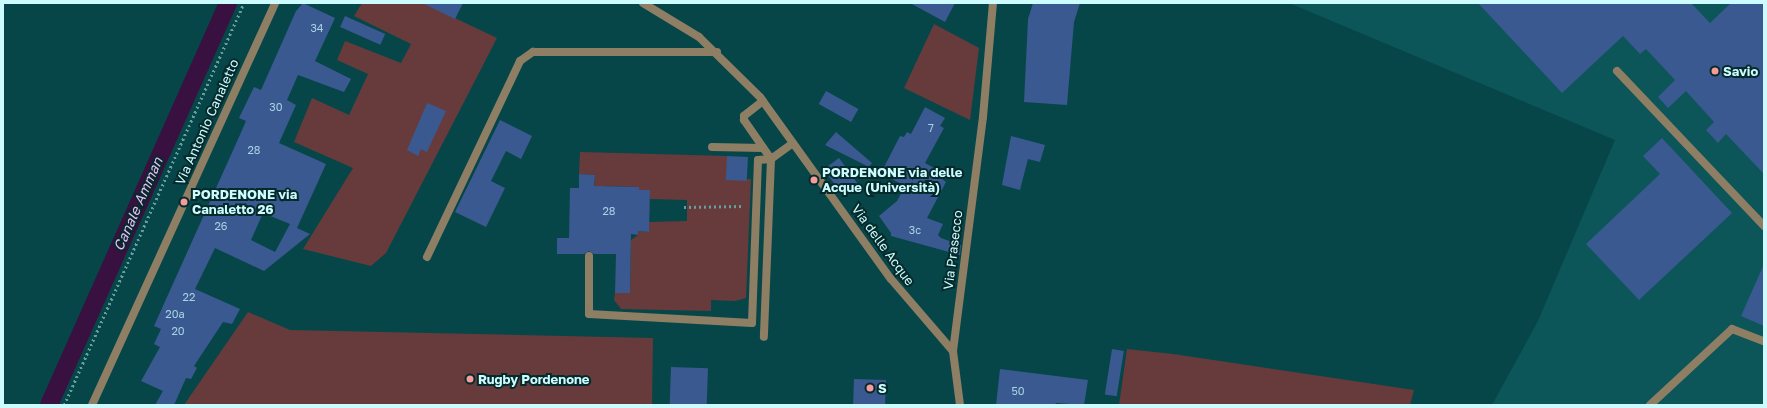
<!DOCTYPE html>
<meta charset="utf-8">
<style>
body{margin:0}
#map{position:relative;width:1767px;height:408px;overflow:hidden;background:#064649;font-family:"Golos Text",sans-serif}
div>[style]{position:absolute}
.built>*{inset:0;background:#0c5559}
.green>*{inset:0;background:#673b3b}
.canal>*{height:18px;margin:-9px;padding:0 9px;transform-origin:9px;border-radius:9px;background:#381140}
.building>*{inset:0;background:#395990;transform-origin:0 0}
.path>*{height:2.5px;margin-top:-1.25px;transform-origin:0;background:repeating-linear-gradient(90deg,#669ea1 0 2px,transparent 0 5px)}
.lane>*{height:8px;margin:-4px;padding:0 4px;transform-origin:4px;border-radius:4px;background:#8e7e64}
.street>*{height:8px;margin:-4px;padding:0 4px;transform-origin:4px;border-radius:4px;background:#8e7e64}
.dots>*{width:11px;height:11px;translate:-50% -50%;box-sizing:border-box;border:2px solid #062a2c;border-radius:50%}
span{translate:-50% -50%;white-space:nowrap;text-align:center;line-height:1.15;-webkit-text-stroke:4px #062a2c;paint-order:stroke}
.number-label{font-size:11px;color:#a7d3e2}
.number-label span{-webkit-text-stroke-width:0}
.poi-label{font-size:13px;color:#ccfcfe;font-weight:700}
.left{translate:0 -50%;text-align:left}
.street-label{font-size:13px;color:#ccfcfe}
.water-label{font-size:14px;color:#f0bdfb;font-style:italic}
.frame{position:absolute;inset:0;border:4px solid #ccfcfe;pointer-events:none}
</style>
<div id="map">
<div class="built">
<div style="clip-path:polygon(1289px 3px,1764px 3px,1764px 405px,1492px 405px,1538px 321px,1615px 140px)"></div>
</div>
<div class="green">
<div style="clip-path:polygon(362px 3px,423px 3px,497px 38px,386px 253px,371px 266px,303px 249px,353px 168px,294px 142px,312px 98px,349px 115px,368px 74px,337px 60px,345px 41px,401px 63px,411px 44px,354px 16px)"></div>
<div style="clip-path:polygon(934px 24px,979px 48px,970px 120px,904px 88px)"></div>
<div style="clip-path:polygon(580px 152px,727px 156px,727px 180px,751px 179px,746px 298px,735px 301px,711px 300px,711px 311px,621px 309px,614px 300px,615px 293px,630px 293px,631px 240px,638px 235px,638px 231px,649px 232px,649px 222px,687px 221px,687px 200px,650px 199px,649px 190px,639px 190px,638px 187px,605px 186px,594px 191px,595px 175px,579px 174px)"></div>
<div style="clip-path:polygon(248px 312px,290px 330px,653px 338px,652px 405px,184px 405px)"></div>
<div style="clip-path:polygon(1127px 349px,1173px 354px,1414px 390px,1410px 405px,1119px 405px)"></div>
</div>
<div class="canal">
<div style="left:49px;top:405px;width:440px;rotate:-66deg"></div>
</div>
<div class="building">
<div style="clip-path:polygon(evenodd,303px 3px,335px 18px,315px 61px,351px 79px,344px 92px,298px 75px,287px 100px,296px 105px,279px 143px,326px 164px,297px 228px,310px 234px,264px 271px,215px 248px,195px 289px,240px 309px,232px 324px,223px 322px,194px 366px,197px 368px,191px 379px,186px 378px,174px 405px,155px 405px,163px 391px,141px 381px,160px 347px,154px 344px,161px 329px,154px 326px,239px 137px,246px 121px,239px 118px,254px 87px,261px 90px,296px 11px,303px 3px,263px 213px,290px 224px,275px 252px,251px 240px,263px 213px)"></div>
<div style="clip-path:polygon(422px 3px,463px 3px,455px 19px)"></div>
<div style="clip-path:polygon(910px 3px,955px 3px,945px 22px)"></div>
<div style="clip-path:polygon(1033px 3px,1080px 3px,1074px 22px,1067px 105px,1024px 102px,1028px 19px)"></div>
<div style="clip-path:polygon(1478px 3px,1691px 3px,1710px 23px,1731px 3px,1764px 3px,1764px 174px,1726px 134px,1718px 143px,1706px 130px,1714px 122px,1686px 91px,1668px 108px,1658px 97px,1675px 80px,1646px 49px,1640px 54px,1623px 36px,1562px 93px)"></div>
<div style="left:345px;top:16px;width:44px;height:12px;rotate:24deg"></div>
<div style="left:826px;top:91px;width:37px;height:15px;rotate:29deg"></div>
<div style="clip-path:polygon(427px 103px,446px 111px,427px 152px,421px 149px,418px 156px,407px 150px)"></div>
<div style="clip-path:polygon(925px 107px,945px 118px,940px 126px,944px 128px,925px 163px,945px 174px,942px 179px,946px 182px,927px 218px,943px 224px,938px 235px,941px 238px,961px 245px,960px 255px,891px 236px,891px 233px,879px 216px,897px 201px,905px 186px,881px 173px,900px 136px,904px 137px,907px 132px,911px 134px)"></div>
<div style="clip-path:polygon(500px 120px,532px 136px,521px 159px,506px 151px,491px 181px,505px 188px,486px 227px,455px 212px)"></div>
<div style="clip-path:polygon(836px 132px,872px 163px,869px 167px,825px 145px)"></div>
<div style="clip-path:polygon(1011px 136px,1045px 145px,1040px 162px,1028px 159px,1020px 190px,1002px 185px)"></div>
<div style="clip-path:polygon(1662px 138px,1732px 213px,1639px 300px,1586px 244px,1660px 174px,1643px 156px)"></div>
<div style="left:727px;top:156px;width:21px;height:24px;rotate:3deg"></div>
<div style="left:839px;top:158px;width:32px;height:19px;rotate:54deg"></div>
<div style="clip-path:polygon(579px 174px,595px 175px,594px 186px,639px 187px,639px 190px,650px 190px,649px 232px,638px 231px,638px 235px,631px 234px,630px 293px,615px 293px,616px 254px,594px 254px,589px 251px,584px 254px,557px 254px,557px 238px,569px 238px,570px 188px,579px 188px)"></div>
<div style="clip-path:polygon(1764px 264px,1764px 326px,1741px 316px)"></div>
<div style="left:1112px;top:349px;width:12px;height:46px;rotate:9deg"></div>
<div style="left:671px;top:367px;width:37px;height:38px;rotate:2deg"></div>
<div style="clip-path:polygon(1000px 369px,1088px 380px,1084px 405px,1056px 403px,1055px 405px,996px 405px)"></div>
<div style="left:854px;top:379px;width:32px;height:26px;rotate:2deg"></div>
</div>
<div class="path">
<div style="left:684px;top:207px;width:60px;rotate:-1deg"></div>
<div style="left:64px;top:405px;width:440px;rotate:-65.9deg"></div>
</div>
<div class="lane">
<div style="left:1617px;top:71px;width:214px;rotate:46.5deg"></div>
<div style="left:763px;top:101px;width:24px;rotate:142deg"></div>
<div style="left:744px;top:116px;width:4px;rotate:90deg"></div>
<div style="left:744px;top:120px;width:47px;rotate:55.3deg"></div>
<div style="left:771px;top:159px;width:178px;rotate:92.3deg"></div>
<div style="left:712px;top:147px;width:51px;rotate:1.1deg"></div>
<div style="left:589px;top:256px;width:58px;rotate:90deg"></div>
<div style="left:589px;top:314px;width:163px;rotate:3.2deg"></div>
<div style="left:752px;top:323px;width:163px;rotate:-87.9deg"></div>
<div style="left:758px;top:160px;width:13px;rotate:-4deg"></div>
<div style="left:771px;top:159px;width:27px;rotate:-36deg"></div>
<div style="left:427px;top:257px;width:217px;rotate:-64.6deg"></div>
<div style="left:520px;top:61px;width:16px;rotate:-35deg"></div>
<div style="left:533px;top:52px;width:184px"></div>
<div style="left:1650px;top:405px;width:112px;rotate:-42.8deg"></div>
<div style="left:1732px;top:329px;width:34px;rotate:21deg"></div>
</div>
<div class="street">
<div style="left:643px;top:3px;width:66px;rotate:31.3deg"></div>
<div style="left:699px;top:37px;width:86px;rotate:44.5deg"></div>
<div style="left:760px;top:97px;width:224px;rotate:54.3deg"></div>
<div style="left:891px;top:279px;width:95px;rotate:49.3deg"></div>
<div style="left:92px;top:405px;width:442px;rotate:-65.5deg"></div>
<div style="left:960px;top:405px;width:54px;rotate:-97.4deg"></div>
<div style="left:953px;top:351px;width:236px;rotate:-82.7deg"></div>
<div style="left:983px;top:117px;width:114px;rotate:-85deg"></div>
</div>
<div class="dots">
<div style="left:1715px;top:71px;background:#f59b9a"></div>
<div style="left:814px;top:180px;background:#f59b9a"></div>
<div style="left:184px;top:202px;background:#f59b9a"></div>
<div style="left:470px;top:379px;background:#f59b9a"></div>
<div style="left:870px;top:388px;background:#f59b9a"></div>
</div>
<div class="number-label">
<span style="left:317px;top:28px">34</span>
<span style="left:276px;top:107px">30</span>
<span style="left:931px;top:128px">7</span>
<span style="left:254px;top:150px">28</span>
<span style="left:609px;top:211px">28</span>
<span style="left:221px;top:226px">26</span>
<span style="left:915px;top:230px">3c</span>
<span style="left:189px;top:297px">22</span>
<span style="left:175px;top:314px">20a</span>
<span style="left:178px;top:331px">20</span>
<span style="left:1018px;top:391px">50</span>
</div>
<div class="poi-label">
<span class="left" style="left:1723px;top:71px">Savio</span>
<span class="left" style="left:822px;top:180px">PORDENONE via delle<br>Acque (Università)</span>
<span class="left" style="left:192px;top:202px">PORDENONE via<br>Canaletto 26</span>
<span class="left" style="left:478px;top:379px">Rugby Pordenone</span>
<span class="left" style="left:878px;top:388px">S</span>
</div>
<div class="street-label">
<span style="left:207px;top:122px;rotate:-66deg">Via Antonio Canaletto</span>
<span style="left:883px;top:245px;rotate:54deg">Via delle Acque</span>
<span style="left:953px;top:250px;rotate:-83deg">Via Prasecco</span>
</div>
<div class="water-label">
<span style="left:138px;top:204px;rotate:-66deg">Canale Amman</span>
</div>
<div class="frame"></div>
</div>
